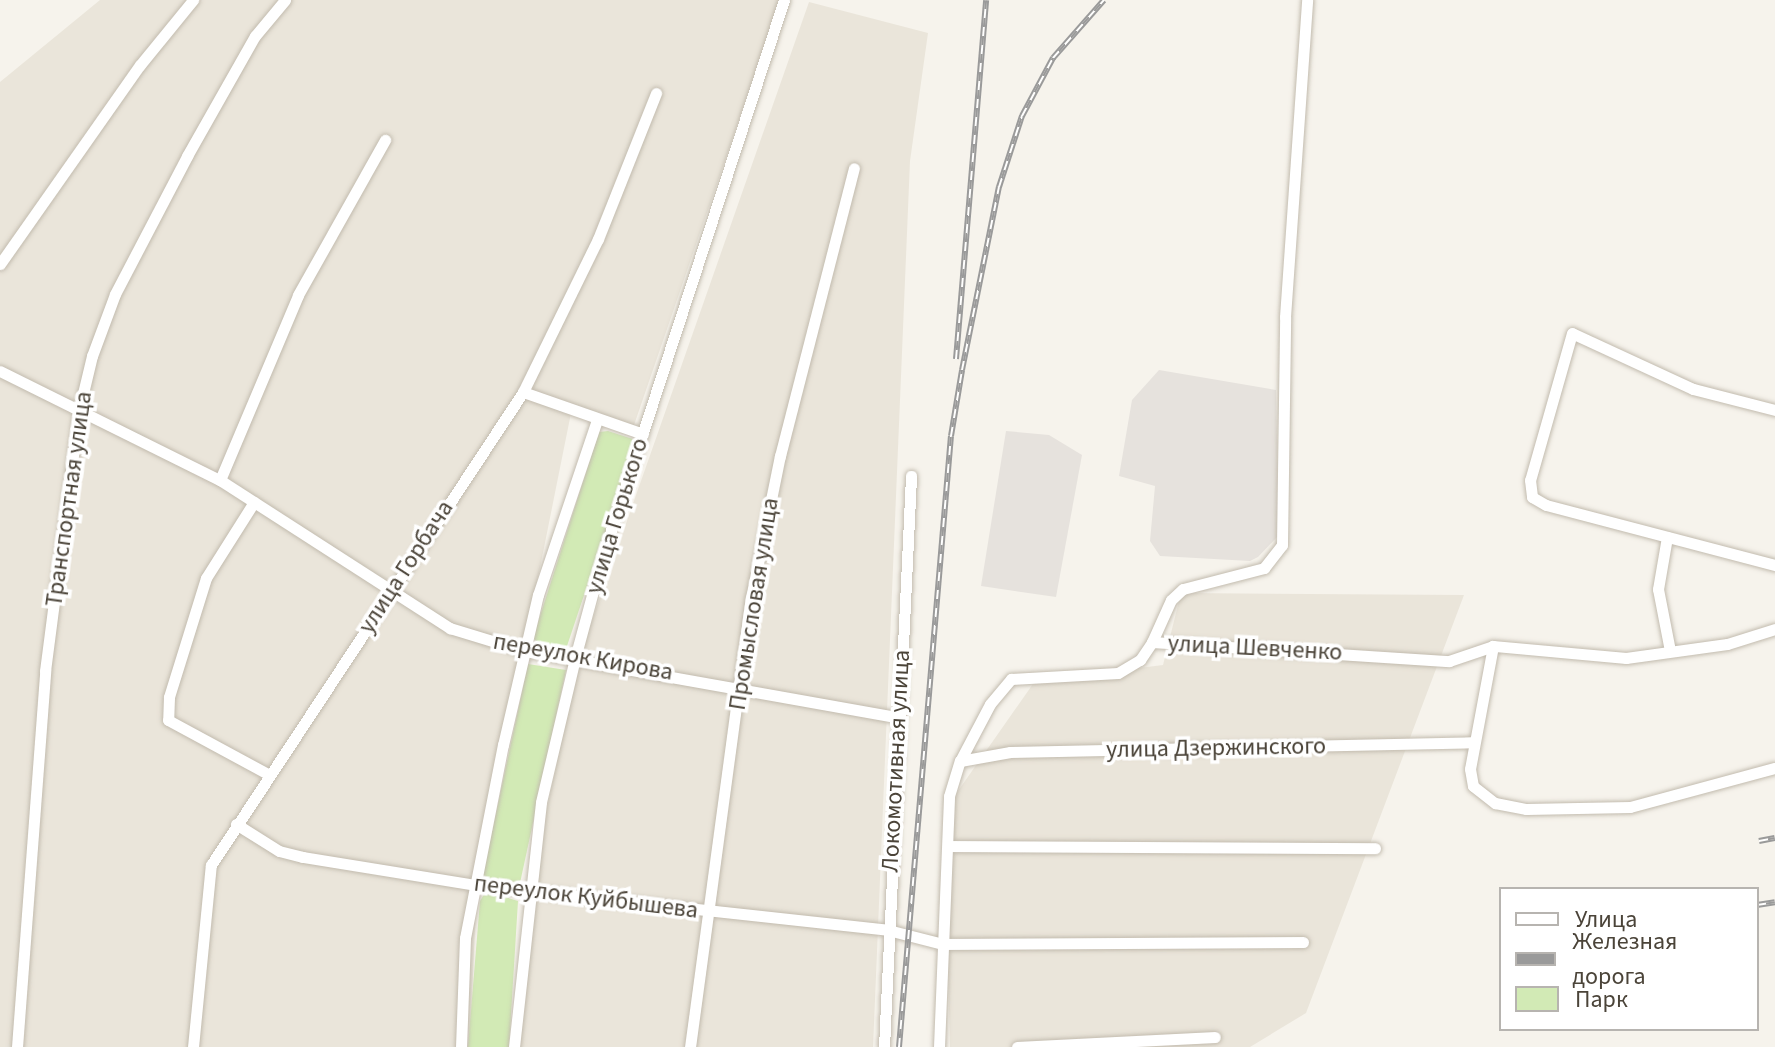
<!DOCTYPE html>
<meta charset="utf-8">
<style>
body{margin:0}
#map{position:relative;width:1775px;height:1047px;overflow:hidden;background:#f6f3ec;font-family:"Source Sans 3",sans-serif}
div>[style]{position:absolute}
.residential>*{inset:0;background:#eae5da}
.industrial>*{inset:0;background:#e6e2dd}
.green>*{inset:0;background:#d2eab5}
.roads{filter:drop-shadow(0 0 2px #c2bbae) drop-shadow(0 0 2px #c2bbae)}
.street>*{height:11px;margin:-5.5px;padding:0 5.5px;transform-origin:5.5px;border-radius:5.5px;background:#fff}
.rail>*{height:6px;margin-top:-3px;transform-origin:0;background:repeating-linear-gradient(90deg,#fff 0 9px,#9a9a9a 0 18px);box-sizing:border-box;border-block:2px solid #9a9a9a}
span{translate:-50% -50%;white-space:nowrap;text-align:center;line-height:1.15;-webkit-text-stroke:7px #fff;paint-order:stroke}
.street-label{font-size:24px;color:#4b4439}
.legend{position:absolute;left:1499px;top:887px;width:260px;height:144px;box-sizing:border-box;background:#fff;border:2px solid #b7b4b0;margin:0;padding:10px 14px;list-style:none;font-size:24px;color:#4b4439}
.legend li{display:flex;align-items:center;gap:16px;height:40px}
.legend b{width:40px;border:2px solid #b7b4b0}
</style>
<div id="map">
<div class="residential">
<div style="clip-path:polygon(100px 0,780px 0,633px 428px,571px 413px,477px 882px,470px 1047px,0 1047px,0 82px)"></div>
<div style="clip-path:polygon(809px 2px,928px 33px,910px 161px,873px 1047px,520px 1047px,529px 891px,581px 652px)"></div>
<div style="clip-path:polygon(1181px 593px,1464px 595px,1306px 1013px,1250px 1047px,950px 1047px,944px 811px,1035px 681px,1163px 665px)"></div>
</div>
<div class="industrial">
<div style="clip-path:polygon(1159px 370px,1276px 390px,1279px 535px,1258px 557px,1250px 561px,1160px 556px,1150px 541px,1155px 486px,1119px 476px,1132px 400px)"></div>
<div style="clip-path:polygon(1006px 431px,1049px 435px,1082px 455px,1056px 597px,981px 586px)"></div>
</div>
<div class="green">
<div style="clip-path:polygon(608px 431px,636px 440px,566px 649px,546px 650px,533px 638px,599px 432px)"></div>
<div style="clip-path:polygon(528px 664px,566px 670px,520px 883px,489px 882px,483px 874px)"></div>
<div style="clip-path:polygon(486px 891px,518px 901px,509px 1047px,468px 1047px,480px 901px)"></div>
</div>
<div class="roads">
<div class="street">
<div style="left:0;top:264px;width:243px;rotate:-54.9deg"></div>
<div style="left:140px;top:65px;width:84px;rotate:-50.8deg"></div>
<div style="left:0;top:371px;width:246px;rotate:26.4deg"></div>
<div style="left:220px;top:480px;width:274px;rotate:32.8deg"></div>
<div style="left:450px;top:628px;width:78px;rotate:17deg"></div>
<div style="left:525px;top:651px;width:378px;rotate:10.1deg"></div>
<div style="left:523px;top:392px;width:127px;rotate:19.3deg"></div>
<div style="left:1775px;top:410px;width:85px;rotate:-165.6deg"></div>
<div style="left:1693px;top:389px;width:133px;rotate:-155.2deg"></div>
<div style="left:1572px;top:333px;width:153px;rotate:105.9deg"></div>
<div style="left:1530px;top:480px;width:17px;rotate:83deg"></div>
<div style="left:1532px;top:497px;width:16px;rotate:30deg"></div>
<div style="left:1546px;top:505px;width:237px;rotate:14.7deg"></div>
<div style="left:220px;top:480px;width:201px;rotate:-67.1deg"></div>
<div style="left:298px;top:295px;width:178px;rotate:-60.7deg"></div>
<div style="left:254px;top:502px;width:90px;rotate:122.3deg"></div>
<div style="left:206px;top:578px;width:125px;rotate:107.3deg"></div>
<div style="left:169px;top:697px;width:23px;rotate:92deg"></div>
<div style="left:168px;top:720px;width:114px;rotate:28.4deg"></div>
<div style="left:1667px;top:537px;width:53px;rotate:99.8deg"></div>
<div style="left:1658px;top:589px;width:63px;rotate:79deg"></div>
<div style="left:1775px;top:629px;width:50px;rotate:162.6deg"></div>
<div style="left:1727px;top:644px;width:102px;rotate:172.1deg"></div>
<div style="left:1626px;top:658px;width:134px;rotate:-174.8deg"></div>
<div style="left:1493px;top:646px;width:125px;rotate:100.6deg"></div>
<div style="left:1470px;top:769px;width:17px;rotate:80deg"></div>
<div style="left:1473px;top:786px;width:28px;rotate:38deg"></div>
<div style="left:1495px;top:803px;width:32px;rotate:11deg"></div>
<div style="left:1526px;top:809px;width:104px;rotate:-1.1deg"></div>
<div style="left:1630px;top:807px;width:150px;rotate:-15.1deg"></div>
<div style="left:1152px;top:642px;width:46px;rotate:-65.7deg"></div>
<div style="left:1171px;top:600px;width:16px;rotate:-43deg"></div>
<div style="left:1183px;top:589px;width:84px;rotate:-14.5deg"></div>
<div style="left:1264px;top:568px;width:29px;rotate:-52deg"></div>
<div style="left:1282px;top:545px;width:228px;rotate:-89.2deg"></div>
<div style="left:1285px;top:317px;width:318px;rotate:-86deg"></div>
<div style="left:960px;top:761px;width:51px;rotate:-10.2deg"></div>
<div style="left:1010px;top:752px;width:462px;rotate:-1.2deg"></div>
<div style="left:236px;top:824px;width:51px;rotate:32.1deg"></div>
<div style="left:279px;top:851px;width:25px;rotate:14deg"></div>
<div style="left:303px;top:857px;width:175px;rotate:9.2deg"></div>
<div style="left:476px;top:885px;width:414px;rotate:6.2deg"></div>
<div style="left:888px;top:930px;width:57px;rotate:14.3deg"></div>
<div style="left:943px;top:944px;width:360px;rotate:-0.3deg"></div>
<div style="left:948px;top:846px;width:427px;rotate:0.3deg"></div>
<div style="left:17px;top:1047px;width:377px;rotate:-85.7deg"></div>
<div style="left:45px;top:671px;width:263px;rotate:-82.6deg"></div>
<div style="left:79px;top:410px;width:56px;rotate:-76.5deg"></div>
<div style="left:92px;top:356px;width:66px;rotate:-69.6deg"></div>
<div style="left:115px;top:294px;width:156px;rotate:-62.4deg"></div>
<div style="left:187px;top:156px;width:138px;rotate:-60.5deg"></div>
<div style="left:255px;top:36px;width:47px;rotate:-50.2deg"></div>
<div style="left:193px;top:1047px;width:183px;rotate:-84.4deg"></div>
<div style="left:211px;top:865px;width:567px;rotate:-56.59deg"></div>
<div style="left:523px;top:392px;width:170px;rotate:-63.9deg"></div>
<div style="left:598px;top:239px;width:157px;rotate:-68.3deg"></div>
<div style="left:461px;top:1047px;width:109px;rotate:-87.9deg"></div>
<div style="left:465px;top:938px;width:197px;rotate:-78.9deg"></div>
<div style="left:503px;top:745px;width:154px;rotate:-76.9deg"></div>
<div style="left:538px;top:595px;width:185px;rotate:-71.4deg"></div>
<div style="left:514px;top:1047px;width:246px;rotate:-83.7deg"></div>
<div style="left:541px;top:802px;width:148px;rotate:-76.7deg"></div>
<div style="left:575px;top:658px;width:104px;rotate:-74.9deg"></div>
<div style="left:602px;top:558px;width:587px;rotate:-71.94deg"></div>
<div style="left:690px;top:1047px;width:453px;rotate:-82.3deg"></div>
<div style="left:751px;top:598px;width:145px;rotate:-78.5deg"></div>
<div style="left:780px;top:456px;width:297px;rotate:-75.6deg"></div>
<div style="left:884px;top:1047px;width:572px;rotate:-87.29deg"></div>
<div style="left:939px;top:1047px;width:251px;rotate:-87.7deg"></div>
<div style="left:949px;top:796px;width:37px;rotate:-73deg"></div>
<div style="left:960px;top:761px;width:64px;rotate:-62.2deg"></div>
<div style="left:990px;top:704px;width:33px;rotate:-50deg"></div>
<div style="left:1011px;top:679px;width:107px;rotate:-3.2deg"></div>
<div style="left:1118px;top:673px;width:26px;rotate:-31deg"></div>
<div style="left:1140px;top:660px;width:22px;rotate:-56deg"></div>
<div style="left:1152px;top:642px;width:298px;rotate:3.7deg"></div>
<div style="left:1449px;top:661px;width:46px;rotate:-18.8deg"></div>
<div style="left:1017px;top:1047px;width:198px;rotate:-2.9deg"></div>
</div>
</div>
<div class="rail">
<div style="left:956px;top:359px;width:360px;rotate:-85.2deg"></div>
<div style="left:1759px;top:841px;width:16px;rotate:-11deg"></div>
<div style="left:1757px;top:905px;width:18px;rotate:-9deg"></div>
<div style="left:899px;top:1047px;width:613px;rotate:-85.14deg"></div>
<div style="left:951px;top:436px;width:67px;rotate:-80.5deg"></div>
<div style="left:962px;top:370px;width:187px;rotate:-78.6deg"></div>
<div style="left:999px;top:187px;width:75px;rotate:-72.1deg"></div>
<div style="left:1022px;top:116px;width:66px;rotate:-61.9deg"></div>
<div style="left:1053px;top:58px;width:77px;rotate:-48.7deg"></div>
</div>
<div class="street-label">
<span style="left:69px;top:499px;rotate:-82deg">Транспортная улица</span>
<span style="left:617px;top:516px;rotate:-73deg">улица Горького</span>
<span style="left:406px;top:567px;rotate:-57deg">улица Горбача</span>
<span style="left:754px;top:604px;rotate:-81deg">Промысловая улица</span>
<span style="left:1255px;top:648px;rotate:3deg">улица Шевченко</span>
<span style="left:583px;top:657px;rotate:10deg">переулок Кирова</span>
<span style="left:1216px;top:748px;rotate:-1deg">улица Дзержинского</span>
<span style="left:896px;top:761px;rotate:-87deg">Локомотивная улица</span>
<span style="left:586px;top:897px;rotate:7deg">переулок Куйбышева</span>
</div>
<ul class="legend">
<li><b style="height:10px;background:#fff"></b>Улица</li>
<li><b style="height:10px;background:#9a9a9a"></b>Железная дорога</li>
<li><b style="height:22px;background:#d2eab5"></b>Парк</li>
</ul>
</div>
